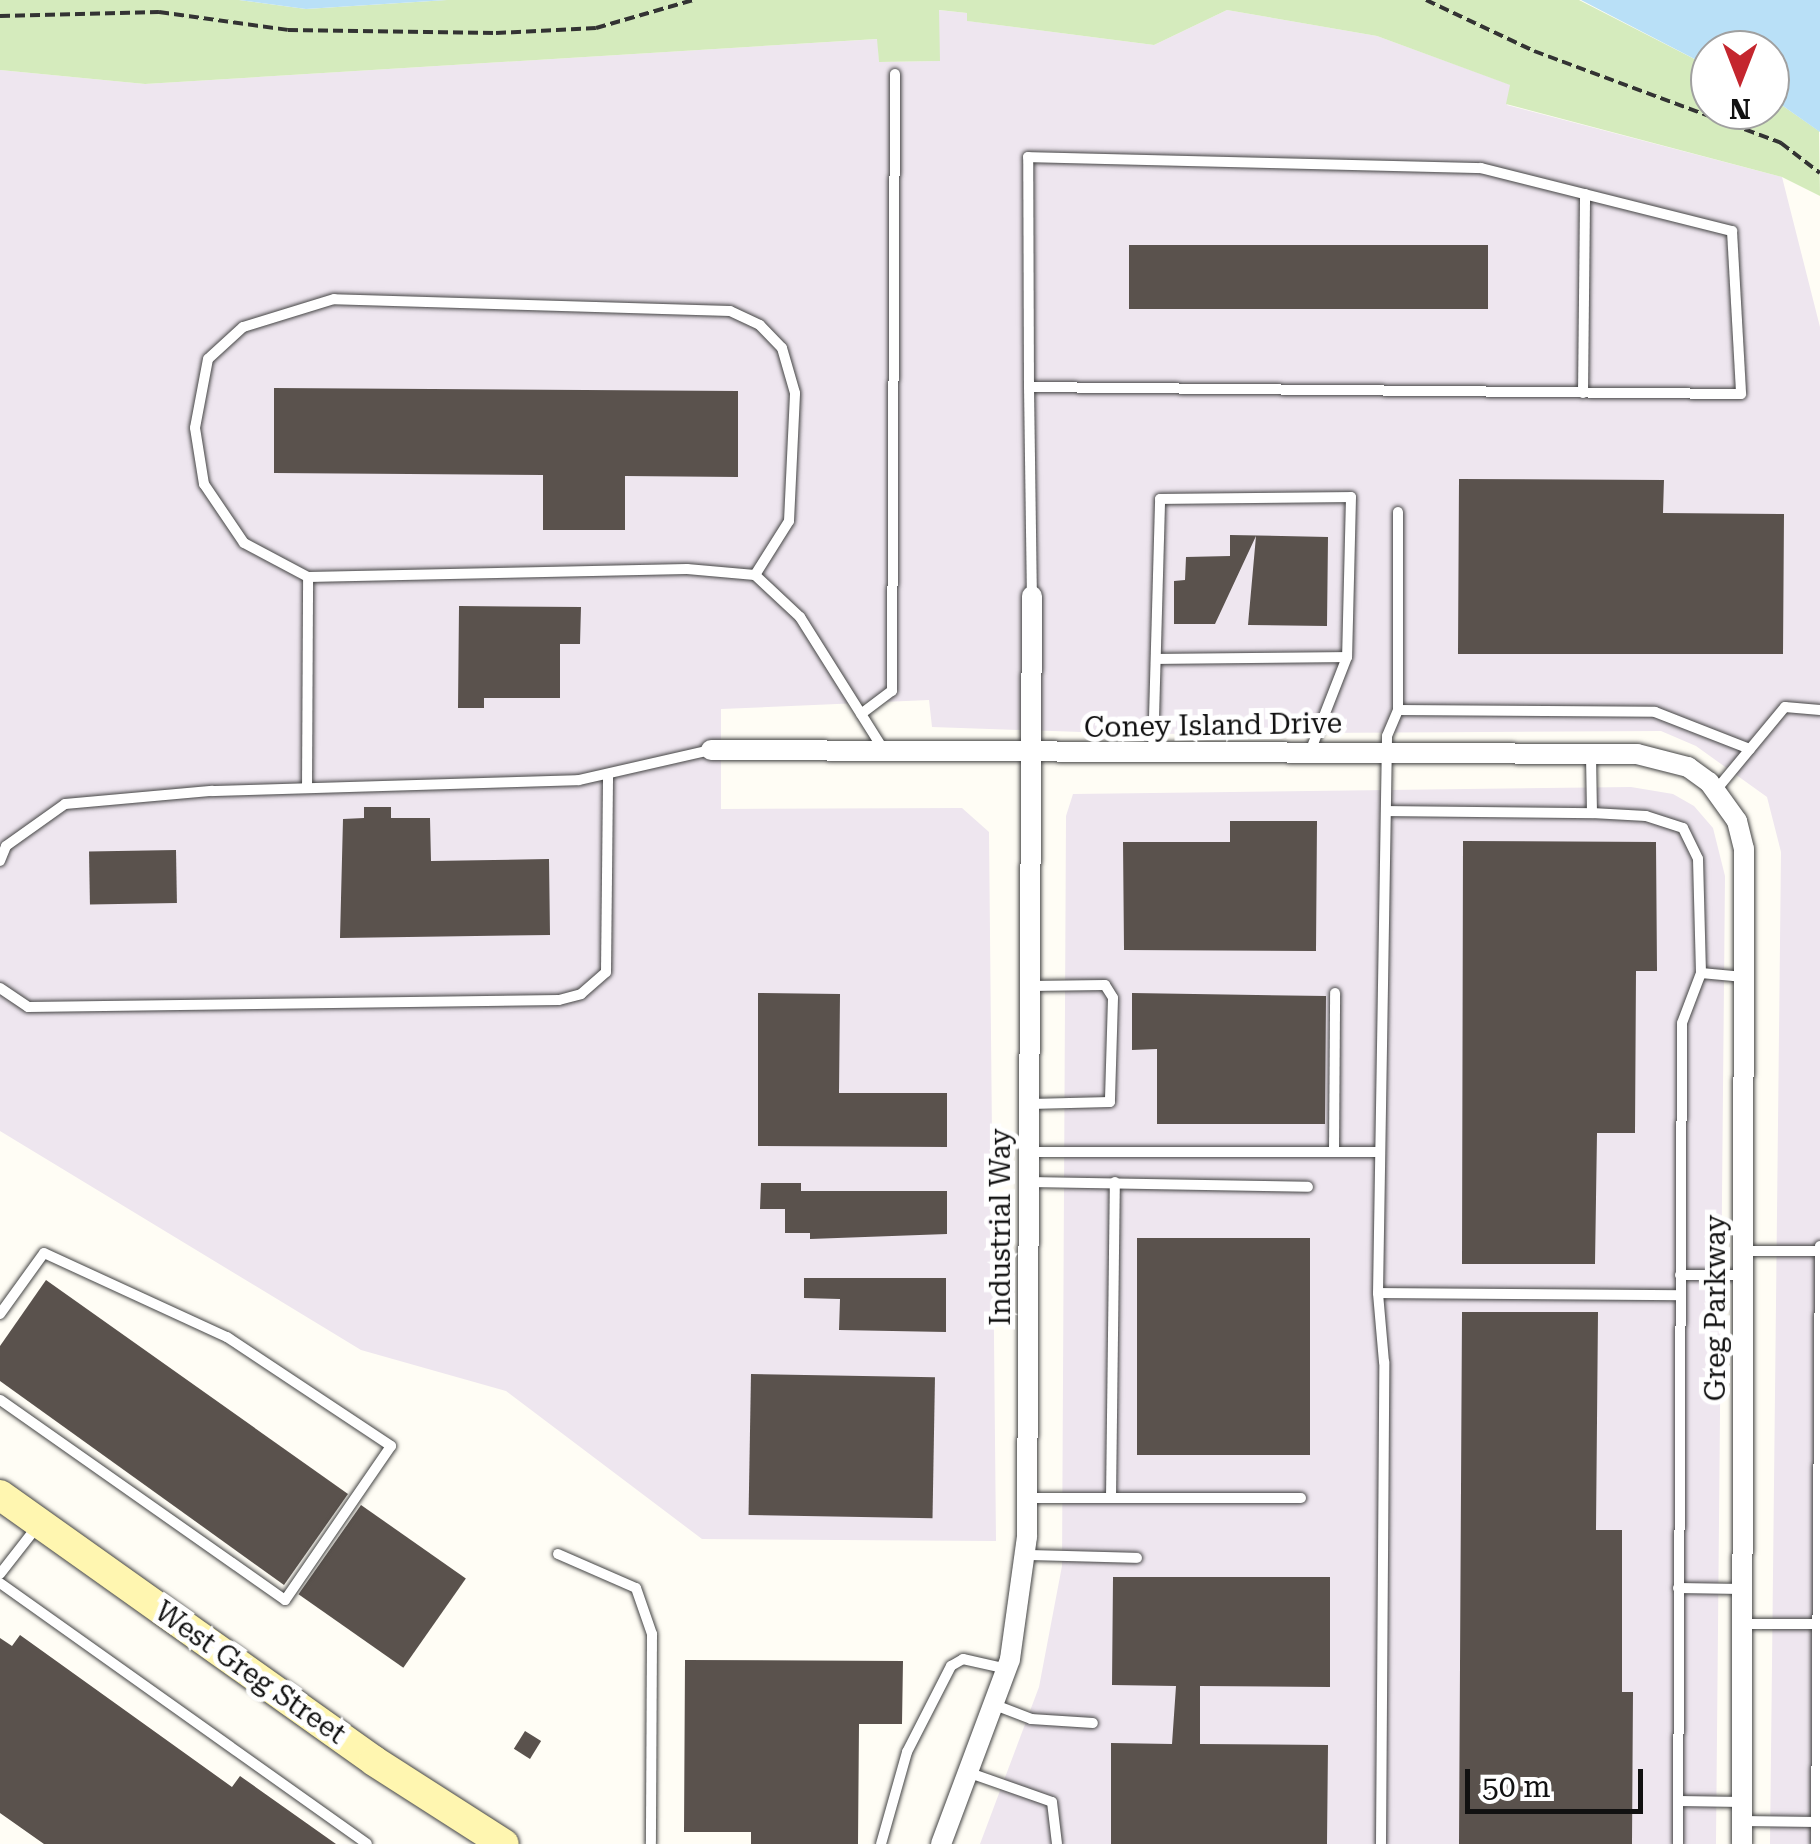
<!DOCTYPE html>
<style>
body{margin:0}
#map{position:relative;width:1820px;height:1844px;overflow:hidden;background:#fffdf5;font-family:"Roboto Serif",serif}
div>[style]{position:absolute}
.industrial>*{inset:0;background:#eee6ef}
.green>*{inset:0;background:#d5ebbd}
.water>*{inset:0;background:#b9e0f7}
.building>*{inset:0;background:#5a524d;transform-origin:0 0}
.path>*{height:4px;margin-top:-2px;transform-origin:0;background:repeating-linear-gradient(90deg,#333 0 10px,transparent 0 15px)}
.roads{filter:drop-shadow(0 0 2px #444) drop-shadow(0 0 2px #444)}
.service>*{height:10px;margin:-5px;padding:0 5px;transform-origin:5px;border-radius:5px;background:#fff}
.minor>*{height:20px;margin:-10px;padding:0 10px;transform-origin:10px;border-radius:10px;background:#fff}
.secondary>*{height:30px;margin:-15px;padding:0 15px;transform-origin:15px;border-radius:15px;background:#fff6b0}
span{translate:-50% -50%;white-space:nowrap;text-align:center;line-height:1.15;-webkit-text-stroke:10px #fff;paint-order:stroke}
.street-label{font-size:28px;color:#111}
.north{position:absolute;left:1690px;top:30px;width:100px;height:100px;box-sizing:border-box;background:#fff;border:2px solid #a0a0a0;border-radius:50%;rotate:180deg;font-size:28px;font-weight:700;line-height:40px;text-align:center;color:#111}
.north::after{content:'';display:block;margin:auto;width:35px;height:45px;background:#c4262e;clip-path:polygon(50% 0,100% 100%,50% 72%,0 100%)}
.scale{position:absolute;left:1465px;top:1769px;width:178px;height:45px;box-sizing:border-box;border:5px solid #111;border-top:0;padding-left:12px;font-size:30px;line-height:35px;white-space:nowrap;color:#111;-webkit-text-stroke:8px #fff;paint-order:stroke}
</style>
<div id="map">
<div class="industrial">
<div style="clip-path:polygon(938px 10px,967px 13px,968px 21px,1154px 45px,1227px 10px,1377px 36px,1511px 85px,1507px 105px,1782px 177px,1820px 327px,1820px 1844px,1770px 1844px,1781px 852px,1767px 797px,1696px 746px,1661px 731px,1140px 734px,932px 727px,929px 700px,721px 709px,721px 809px,962px 808px,989px 832px,996px 1541px,702px 1539px,506px 1391px,361px 1350px,0 1131px,0 70px,145px 84px,878px 39px,879px 62px,939px 61px)"></div>
<div style="clip-path:polygon(1631px 787px,1673px 794px,1694px 806px,1713px 828px,1725px 876px,1716px 1844px,980px 1844px,1039px 1687px,1062px 1566px,1066px 816px,1073px 794px)"></div>
</div>
<div class="green">
<div style="clip-path:polygon(0 0,239px 0,306px 9px,447px 0,1579px 0,1710px 67px,1710px 110px,1770px 110px,1770px 97px,1819px 131px,1820px 196px,1782px 177px,1506px 104px,1510px 85px,1377px 36px,1227px 10px,1154px 45px,967px 21px,967px 13px,939px 10px,940px 61px,879px 62px,877px 39px,145px 84px,0 70px)"></div>
</div>
<div class="water">
<div style="clip-path:polygon(239px 0,447px 0,306px 9px)"></div>
<div style="clip-path:polygon(1581px 0,1820px 0,1820px 132px,1770px 97px,1770px 50px,1710px 50px,1710px 67px)"></div>
</div>
<div class="building">
<div style="left:1129px;top:245px;width:359px;height:64px"></div>
<div style="clip-path:polygon(274px 388px,738px 391px,738px 477px,625px 476px,625px 530px,543px 530px,543px 475px,274px 473px)"></div>
<div style="clip-path:polygon(1459px 479px,1664px 480px,1663px 513px,1784px 514px,1783px 654px,1458px 654px)"></div>
<div style="clip-path:polygon(1230px 535px,1328px 537px,1327px 626px,1248px 625px,1256px 536px,1215px 624px,1174px 624px,1174px 581px,1185px 580px,1186px 557px,1230px 556px)"></div>
<div style="clip-path:polygon(459px 606px,581px 607px,580px 644px,560px 644px,560px 698px,484px 698px,484px 708px,458px 708px)"></div>
<div style="clip-path:polygon(364px 807px,391px 807px,391px 818px,430px 818px,431px 861px,549px 859px,550px 935px,340px 938px,343px 819px,364px 818px)"></div>
<div style="clip-path:polygon(1230px 821px,1317px 821px,1316px 951px,1124px 950px,1123px 842px,1230px 842px)"></div>
<div style="clip-path:polygon(1463px 841px,1656px 842px,1657px 971px,1636px 971px,1635px 1133px,1597px 1133px,1595px 1264px,1462px 1264px)"></div>
<div style="left:176px;top:850px;width:53px;height:87px;rotate:89deg"></div>
<div style="clip-path:polygon(758px 993px,840px 994px,839px 1093px,947px 1093px,947px 1147px,758px 1146px)"></div>
<div style="clip-path:polygon(1132px 993px,1326px 996px,1325px 1124px,1157px 1124px,1157px 1049px,1132px 1050px)"></div>
<div style="clip-path:polygon(761px 1183px,801px 1183px,801px 1191px,947px 1191px,947px 1234px,810px 1239px,810px 1233px,785px 1233px,785px 1209px,760px 1209px)"></div>
<div style="left:1137px;top:1238px;width:173px;height:217px"></div>
<div style="clip-path:polygon(804px 1278px,946px 1278px,946px 1332px,839px 1330px,840px 1299px,804px 1298px)"></div>
<div style="clip-path:polygon(46px 1280px,348px 1494px,284px 1585px,0 1381px,0 1346px)"></div>
<div style="clip-path:polygon(1462px 1312px,1598px 1312px,1596px 1530px,1622px 1530px,1622px 1692px,1633px 1692px,1632px 1844px,1459px 1844px)"></div>
<div style="left:751px;top:1374px;width:184px;height:141px;rotate:1deg"></div>
<div style="left:361px;top:1505px;width:128px;height:109px;rotate:35deg"></div>
<div style="clip-path:polygon(1113px 1577px,1330px 1577px,1330px 1687px,1200px 1686px,1200px 1744px,1328px 1745px,1327px 1844px,1111px 1844px,1111px 1743px,1172px 1744px,1176px 1686px,1112px 1685px)"></div>
<div style="clip-path:polygon(20px 1635px,232px 1787px,240px 1776px,336px 1844px,44px 1844px,0 1813px,0 1638px,12px 1646px)"></div>
<div style="clip-path:polygon(685px 1660px,903px 1661px,902px 1724px,859px 1724px,858px 1844px,751px 1844px,751px 1832px,684px 1832px)"></div>
<div style="left:525px;top:1731px;width:19px;height:21px;rotate:32deg"></div>
</div>
<div class="path">
<div style="left:1426px;top:0;width:119px;rotate:25.3deg"></div>
<div style="left:1534px;top:51px;width:264px;rotate:20.4deg"></div>
<div style="left:1781px;top:143px;width:49px;rotate:37.6deg"></div>
<div style="left:0;top:16px;width:159px;rotate:-1.4deg"></div>
<div style="left:159px;top:12px;width:130px;rotate:7.9deg"></div>
<div style="left:288px;top:30px;width:208px;rotate:0.8deg"></div>
<div style="left:496px;top:33px;width:100px;rotate:-2.9deg"></div>
<div style="left:596px;top:28px;width:101px;rotate:-16.1deg"></div>
</div>
<div class="roads">
<div class="service">
<div style="left:1029px;top:387px;width:230px;rotate:-90.2deg"></div>
<div style="left:1028px;top:157px;width:453px;rotate:1.4deg"></div>
<div style="left:1481px;top:168px;width:259px;rotate:14.1deg"></div>
<div style="left:1732px;top:231px;width:163px;rotate:86.8deg"></div>
<div style="left:1741px;top:394px;width:712px;rotate:-179.44deg"></div>
<div style="left:1029px;top:387px;width:209px;rotate:89.2deg"></div>
<div style="left:1583px;top:393px;width:199px;rotate:-89.4deg"></div>
<div style="left:755px;top:575px;width:64px;rotate:-57.8deg"></div>
<div style="left:789px;top:521px;width:128px;rotate:-87.3deg"></div>
<div style="left:795px;top:393px;width:47px;rotate:-106.1deg"></div>
<div style="left:782px;top:348px;width:32px;rotate:-134deg"></div>
<div style="left:760px;top:325px;width:33px;rotate:-155deg"></div>
<div style="left:730px;top:311px;width:396px;rotate:-178.3deg"></div>
<div style="left:334px;top:299px;width:95px;rotate:162.9deg"></div>
<div style="left:243px;top:327px;width:47px;rotate:137.6deg"></div>
<div style="left:208px;top:359px;width:70px;rotate:100.7deg"></div>
<div style="left:195px;top:428px;width:57px;rotate:80.9deg"></div>
<div style="left:204px;top:484px;width:71px;rotate:55.9deg"></div>
<div style="left:244px;top:543px;width:72px;rotate:28deg"></div>
<div style="left:308px;top:577px;width:379px;rotate:-1.2deg"></div>
<div style="left:687px;top:569px;width:68px;rotate:5deg"></div>
<div style="left:755px;top:575px;width:62px;rotate:43deg"></div>
<div style="left:800px;top:617px;width:154px;rotate:57.8deg"></div>
<div style="left:1156px;top:659px;width:191px;rotate:-0.6deg"></div>
<div style="left:1398px;top:710px;width:198px;rotate:-90deg"></div>
<div style="left:861px;top:714px;width:39px;rotate:-37deg"></div>
<div style="left:892px;top:691px;width:617px;rotate:-89.72deg"></div>
<div style="left:1153px;top:754px;width:255px;rotate:-88.4deg"></div>
<div style="left:1160px;top:499px;width:191px;rotate:-0.6deg"></div>
<div style="left:1351px;top:497px;width:160px;rotate:91.4deg"></div>
<div style="left:1347px;top:657px;width:102px;rotate:111.3deg"></div>
<div style="left:307px;top:788px;width:211px;rotate:-89.7deg"></div>
<div style="left:1716px;top:790px;width:108px;rotate:-50.3deg"></div>
<div style="left:1785px;top:707px;width:35px;rotate:5deg"></div>
<div style="left:1386px;top:811px;width:206px;rotate:0.6deg"></div>
<div style="left:1592px;top:813px;width:59px;rotate:-91deg"></div>
<div style="left:1592px;top:813px;width:54px;rotate:3.2deg"></div>
<div style="left:1646px;top:816px;width:39px;rotate:18deg"></div>
<div style="left:1683px;top:828px;width:34px;rotate:64deg"></div>
<div style="left:1698px;top:859px;width:114px;rotate:88.5deg"></div>
<div style="left:1701px;top:973px;width:53px;rotate:110.8deg"></div>
<div style="left:1682px;top:1023px;width:821px;rotate:90.28deg"></div>
<div style="left:0;top:861px;width:16px;rotate:-68deg"></div>
<div style="left:6px;top:846px;width:72px;rotate:-35.4deg"></div>
<div style="left:65px;top:804px;width:148px;rotate:-5.1deg"></div>
<div style="left:212px;top:791px;width:367px;rotate:-1.7deg"></div>
<div style="left:579px;top:780px;width:135px;rotate:-12.8deg"></div>
<div style="left:1701px;top:973px;width:43px;rotate:5.3deg"></div>
<div style="left:1030px;top:986px;width:75px;rotate:-0.8deg"></div>
<div style="left:1105px;top:985px;width:15px;rotate:58deg"></div>
<div style="left:1113px;top:998px;width:104px;rotate:91.7deg"></div>
<div style="left:1110px;top:1102px;width:80px;rotate:178.6deg"></div>
<div style="left:0;top:988px;width:34px;rotate:34deg"></div>
<div style="left:28px;top:1007px;width:531px;rotate:-0.76deg"></div>
<div style="left:559px;top:1000px;width:23px;rotate:-15deg"></div>
<div style="left:581px;top:994px;width:33px;rotate:-41deg"></div>
<div style="left:606px;top:972px;width:197px;rotate:-89.4deg"></div>
<div style="left:1030px;top:1152px;width:350px"></div>
<div style="left:1334px;top:1152px;width:159px;rotate:-89.6deg"></div>
<div style="left:1029px;top:1182px;width:279px;rotate:1deg"></div>
<div style="left:1743px;top:1251px;width:77px"></div>
<div style="left:1680px;top:1275px;width:63px"></div>
<div style="left:1378px;top:1293px;width:302px;rotate:0.4deg"></div>
<div style="left:0;top:1314px;width:75px;rotate:-54.2deg"></div>
<div style="left:44px;top:1253px;width:201px;rotate:24.7deg"></div>
<div style="left:227px;top:1337px;width:197px;rotate:33.6deg"></div>
<div style="left:391px;top:1446px;width:187px;rotate:124.5deg"></div>
<div style="left:285px;top:1600px;width:348px;rotate:-144.9deg"></div>
<div style="left:1028px;top:1498px;width:273px"></div>
<div style="left:1111px;top:1498px;width:316px;rotate:-89.3deg"></div>
<div style="left:558px;top:1554px;width:85px;rotate:23.6deg"></div>
<div style="left:636px;top:1588px;width:49px;rotate:70.8deg"></div>
<div style="left:652px;top:1634px;width:210px;rotate:90.3deg"></div>
<div style="left:1025px;top:1555px;width:112px;rotate:1.5deg"></div>
<div style="left:0;top:1574px;width:63px;rotate:-52deg"></div>
<div style="left:0;top:1583px;width:450px;rotate:35.4deg"></div>
<div style="left:1678px;top:1588px;width:64px;rotate:0.9deg"></div>
<div style="left:1742px;top:1624px;width:76px"></div>
<div style="left:995px;top:1705px;width:39px;rotate:21deg"></div>
<div style="left:1031px;top:1719px;width:62px;rotate:3.7deg"></div>
<div style="left:967px;top:1772px;width:90px;rotate:19.4deg"></div>
<div style="left:1052px;top:1802px;width:42px;rotate:83.2deg"></div>
<div style="left:1679px;top:1801px;width:62px;rotate:0.9deg"></div>
<div style="left:1742px;top:1821px;width:74px;rotate:0.8deg"></div>
<div style="left:881px;top:1844px;width:96px;rotate:-74.2deg"></div>
<div style="left:907px;top:1752px;width:97px;rotate:-62.9deg"></div>
<div style="left:951px;top:1666px;width:14px;rotate:-30deg"></div>
<div style="left:963px;top:1659px;width:45px;rotate:12.8deg"></div>
<div style="left:1381px;top:1844px;width:482px;rotate:-89.6deg"></div>
<div style="left:1384px;top:1362px;width:69px;rotate:-95deg"></div>
<div style="left:1378px;top:1293px;width:557px;rotate:-89.07deg"></div>
<div style="left:1387px;top:736px;width:28px;rotate:-67deg"></div>
<div style="left:1398px;top:710px;width:257px;rotate:0.4deg"></div>
<div style="left:1655px;top:712px;width:102px;rotate:21.3deg"></div>
<div style="left:1816px;top:1844px;width:598px;rotate:-89.62deg"></div>
</div>
<div class="minor">
<div style="left:711px;top:750px;width:926px;rotate:0.25deg"></div>
<div style="left:1637px;top:754px;width:53px;rotate:14.3deg"></div>
<div style="left:1688px;top:767px;width:26px;rotate:36deg"></div>
<div style="left:1709px;top:782px;width:48px;rotate:54.3deg"></div>
<div style="left:1737px;top:821px;width:29px;rotate:76deg"></div>
<div style="left:1744px;top:849px;width:995px;rotate:90.12deg"></div>
<div style="left:941px;top:1844px;width:197px;rotate:-69.5deg"></div>
<div style="left:1010px;top:1659px;width:123px;rotate:-82.1deg"></div>
<div style="left:1027px;top:1537px;width:941px;rotate:-89.7deg"></div>
</div>
<div class="secondary">
<div style="left:0;top:1495px;width:459px;rotate:35.4deg"></div>
<div style="left:374px;top:1761px;width:154px;rotate:32.6deg"></div>
</div>
</div>
<div class="street-label">
<span style="left:1213px;top:726px;rotate:-1deg">Coney Island Drive</span>
<span style="left:1001px;top:1227px;rotate:-90deg">Industrial Way</span>
<span style="left:1716px;top:1308px;rotate:-90deg">Greg Parkway</span>
<span style="left:250px;top:1673px;rotate:35deg">West Greg Street</span>
</div>
<div class="north">N</div>
<div class="scale">50 m</div>
</div>
